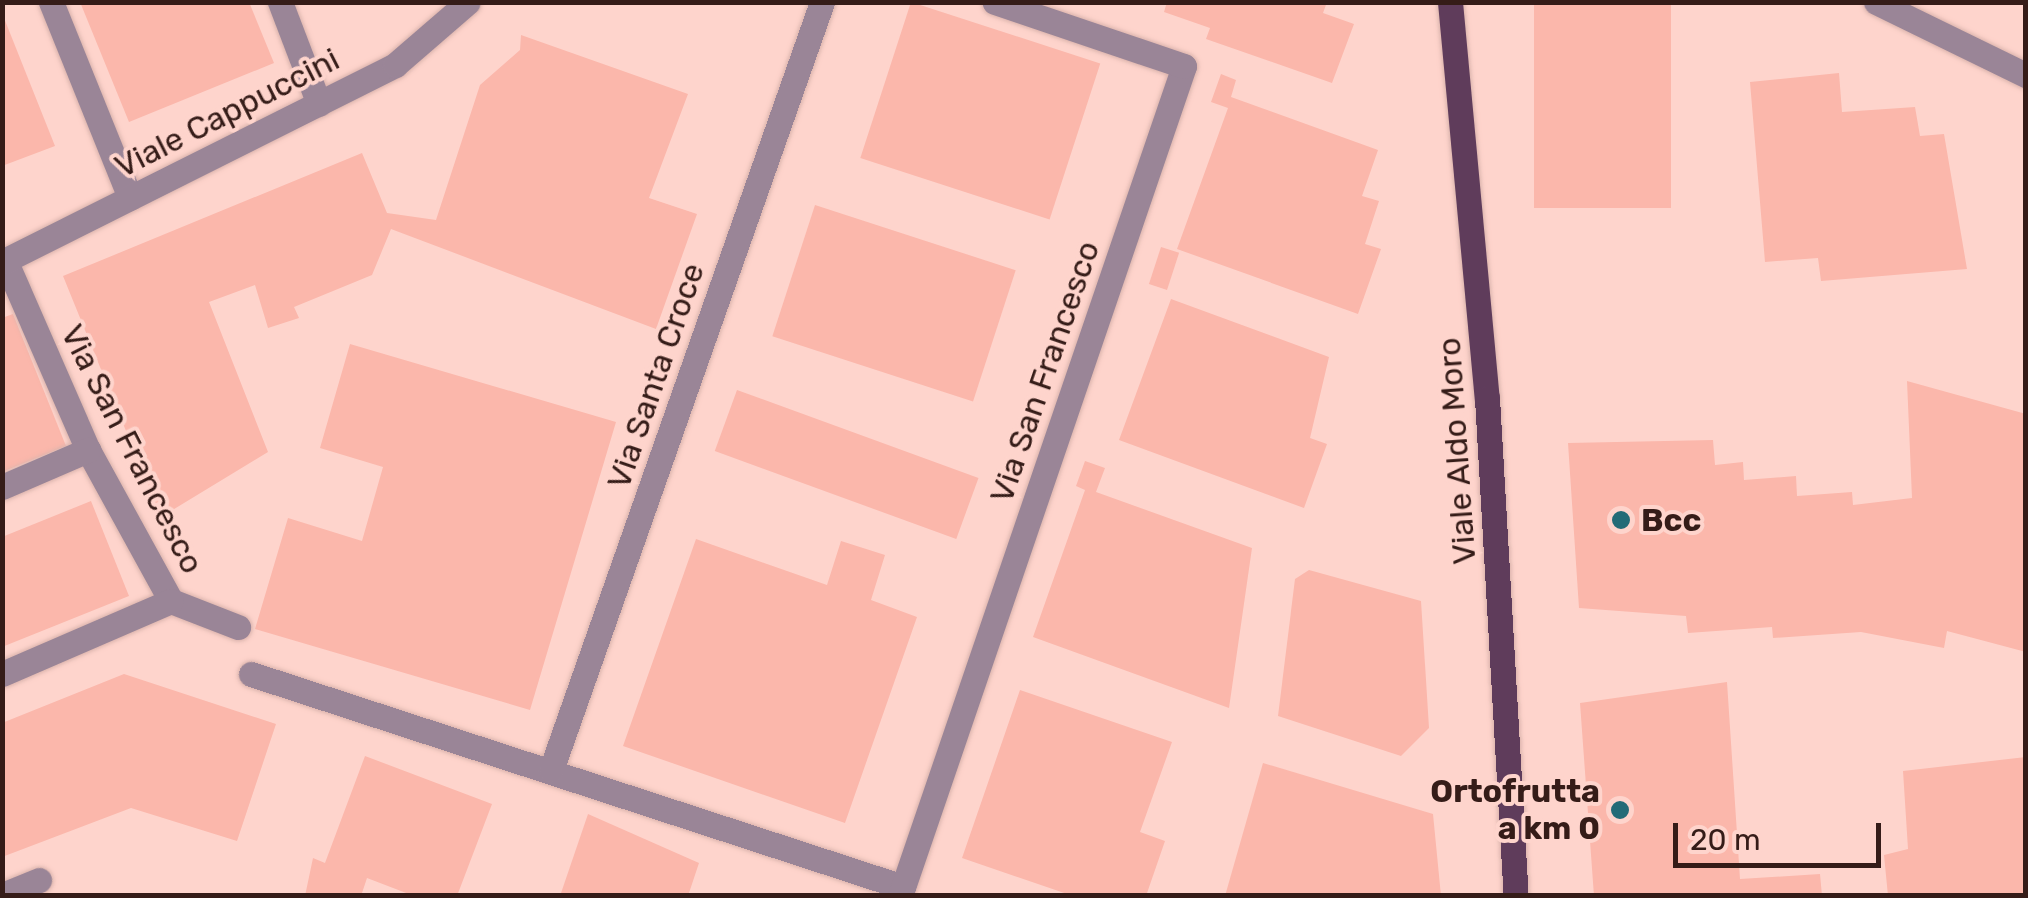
<!DOCTYPE html>
<style>
body{margin:0}
#map{position:relative;width:2028px;height:898px;overflow:hidden;background:#fed4cc;font-family:Rubik,sans-serif}
div>[style]{position:absolute}
.building>*{inset:0;background:#fbb7ab;transform-origin:0 0}
.roads{filter:drop-shadow(0 0 2px #dab3ac) drop-shadow(0 0 2px #dab3ac)}
.minor>*{height:25px;margin:-12.5px;padding:0 12.5px;transform-origin:12.5px;border-radius:12.5px;background:#9a8597}
.major>*{height:25px;margin:-12.5px;padding:0 12.5px;transform-origin:12.5px;border-radius:12.5px;background:#5f3c5b}
.dots>*{width:28px;height:28px;translate:-50% -50%;box-sizing:border-box;border:5px solid #fed4cc;border-radius:50%}
span{translate:-50% -50%;white-space:nowrap;text-align:center;line-height:1.15;-webkit-text-stroke:8px #fed4cc;paint-order:stroke}
.street-label{font-size:32px;color:#351c18}
.poi-label{font-size:32px;color:#351c18;font-weight:700}
.left{translate:0 -50%;text-align:left}
.right{translate:-100% -50%;text-align:right}
.frame{position:absolute;inset:0;border:5px solid #351c18;pointer-events:none}
.scale{position:absolute;left:1673px;top:823px;width:208px;height:45px;box-sizing:border-box;border:5px solid #351c18;border-top:0;padding-left:12px;font-size:30px;line-height:35px;white-space:nowrap;color:#351c18;-webkit-text-stroke:8px #fed4cc;paint-order:stroke}
</style>
<div id="map">
<div class="building">
<div style="clip-path:polygon(80px 2px,249px 2px,274px 63px,129px 122px)"></div>
<div style="left:911px;top:2px;width:199px;height:164px;rotate:18deg"></div>
<div style="clip-path:polygon(1167px 2px,1327px 2px,1323px 13px,1354px 24px,1332px 83px,1206px 39px,1210px 28px,1164px 12px)"></div>
<div style="left:1534px;top:2px;width:137px;height:206px"></div>
<div style="clip-path:polygon(2px 13px,55px 146px,2px 166px)"></div>
<div style="clip-path:polygon(521px 35px,688px 94px,649px 198px,697px 214px,656px 329px,391px 229px,372px 275px,294px 307px,299px 318px,268px 328px,255px 285px,209px 302px,268px 452px,161px 517px,63px 276px,362px 153px,387px 213px,436px 220px,480px 85px,520px 50px)"></div>
<div style="clip-path:polygon(1839px 73px,1842px 112px,1915px 107px,1920px 136px,1944px 134px,1967px 269px,1821px 281px,1818px 258px,1765px 262px,1750px 82px)"></div>
<div style="clip-path:polygon(1221px 74px,1236px 80px,1231px 97px,1378px 150px,1362px 196px,1379px 201px,1365px 244px,1381px 249px,1358px 314px,1177px 249px,1228px 108px,1211px 102px)"></div>
<div style="left:815px;top:205px;width:211px;height:138px;rotate:18deg"></div>
<div style="left:1161px;top:247px;width:19px;height:39px;rotate:18deg"></div>
<div style="clip-path:polygon(1171px 299px,1329px 357px,1310px 438px,1327px 444px,1304px 508px,1119px 440px)"></div>
<div style="clip-path:polygon(13px 314px,66px 446px,2px 472px,2px 318px)"></div>
<div style="clip-path:polygon(350px 344px,616px 422px,530px 710px,255px 629px,288px 518px,362px 541px,383px 467px,320px 448px)"></div>
<div style="clip-path:polygon(1907px 381px,2026px 414px,2026px 652px,1947px 631px,1944px 648px,1861px 632px,1773px 638px,1772px 627px,1688px 633px,1686px 616px,1579px 608px,1568px 443px,1713px 440px,1715px 465px,1743px 462px,1744px 480px,1796px 476px,1797px 496px,1852px 492px,1853px 505px,1912px 498px)"></div>
<div style="left:737px;top:390px;width:257px;height:65px;rotate:20deg"></div>
<div style="clip-path:polygon(1085px 461px,1105px 468px,1096px 492px,1252px 548px,1229px 708px,1033px 637px,1085px 490px,1076px 486px)"></div>
<div style="clip-path:polygon(91px 501px,129px 596px,2px 647px,2px 537px)"></div>
<div style="clip-path:polygon(696px 539px,827px 585px,841px 541px,885px 555px,871px 600px,917px 617px,845px 823px,623px 746px)"></div>
<div style="clip-path:polygon(1309px 570px,1421px 601px,1429px 728px,1401px 756px,1278px 716px,1295px 579px)"></div>
<div style="clip-path:polygon(124px 674px,276px 724px,237px 841px,131px 808px,2px 857px,2px 723px)"></div>
<div style="clip-path:polygon(1727px 682px,1740px 879px,1820px 874px,1822px 896px,1594px 896px,1580px 703px)"></div>
<div style="clip-path:polygon(1020px 690px,1172px 742px,1140px 832px,1165px 841px,1146px 896px,1073px 896px,962px 858px)"></div>
<div style="clip-path:polygon(365px 756px,492px 804px,457px 896px,414px 896px,367px 878px,361px 896px,305px 896px,313px 858px,325px 863px)"></div>
<div style="clip-path:polygon(2026px 757px,2026px 896px,1888px 896px,1884px 855px,1908px 849px,1903px 771px)"></div>
<div style="clip-path:polygon(1263px 763px,1433px 814px,1441px 896px,1225px 896px)"></div>
<div style="clip-path:polygon(588px 814px,699px 863px,688px 896px,560px 896px)"></div>
</div>
<div class="roads">
<div class="minor">
<div style="left:51px;top:2px;width:211px;rotate:68deg"></div>
<div style="left:280px;top:2px;width:109px;rotate:69.1deg"></div>
<div style="left:1876px;top:2px;width:167px;rotate:26deg"></div>
<div style="left:5px;top:260px;width:207px;rotate:66.4deg"></div>
<div style="left:88px;top:450px;width:172px;rotate:61.2deg"></div>
<div style="left:171px;top:601px;width:72px;rotate:21.2deg"></div>
<div style="left:2px;top:262px;width:440px;rotate:-26.6deg"></div>
<div style="left:395px;top:65px;width:96px;rotate:-40.8deg"></div>
<div style="left:2px;top:487px;width:94px;rotate:-23.3deg"></div>
<div style="left:2px;top:674px;width:184px;rotate:-23.4deg"></div>
<div style="left:251px;top:674px;width:686px;rotate:18.09deg"></div>
<div style="left:551px;top:770px;width:814px;rotate:-70.56deg"></div>
<div style="left:2px;top:895px;width:40px;rotate:-22deg"></div>
<div style="left:900px;top:896px;width:877px;rotate:-71.11deg"></div>
<div style="left:1184px;top:66px;width:200px;rotate:-161.3deg"></div>
</div>
<div class="major">
<div style="left:1450px;top:2px;width:398px;rotate:84.7deg"></div>
<div style="left:1487px;top:398px;width:499px;rotate:86.7deg"></div>
</div>
</div>
<div class="dots">
<div style="left:1621px;top:520px;background:#236b77"></div>
<div style="left:1620px;top:810px;background:#236b77"></div>
</div>
<div class="street-label">
<span style="left:227px;top:113px;rotate:-27deg">Viale Cappuccini</span>
<span style="left:1045px;top:372px;rotate:-71deg">Via San Francesco</span>
<span style="left:656px;top:376px;rotate:-71deg">Via Santa Croce</span>
<span style="left:132px;top:449px;rotate:63deg">Via San Francesco</span>
<span style="left:1457px;top:451px;rotate:-94deg">Viale Aldo Moro</span>
</div>
<div class="poi-label">
<span class="left" style="left:1641px;top:520px">Bcc</span>
<span class="right" style="left:1600px;top:810px">Ortofrutta<br>a km 0</span>
</div>
<div class="frame"></div>
<div class="scale">20 m</div>
</div>
